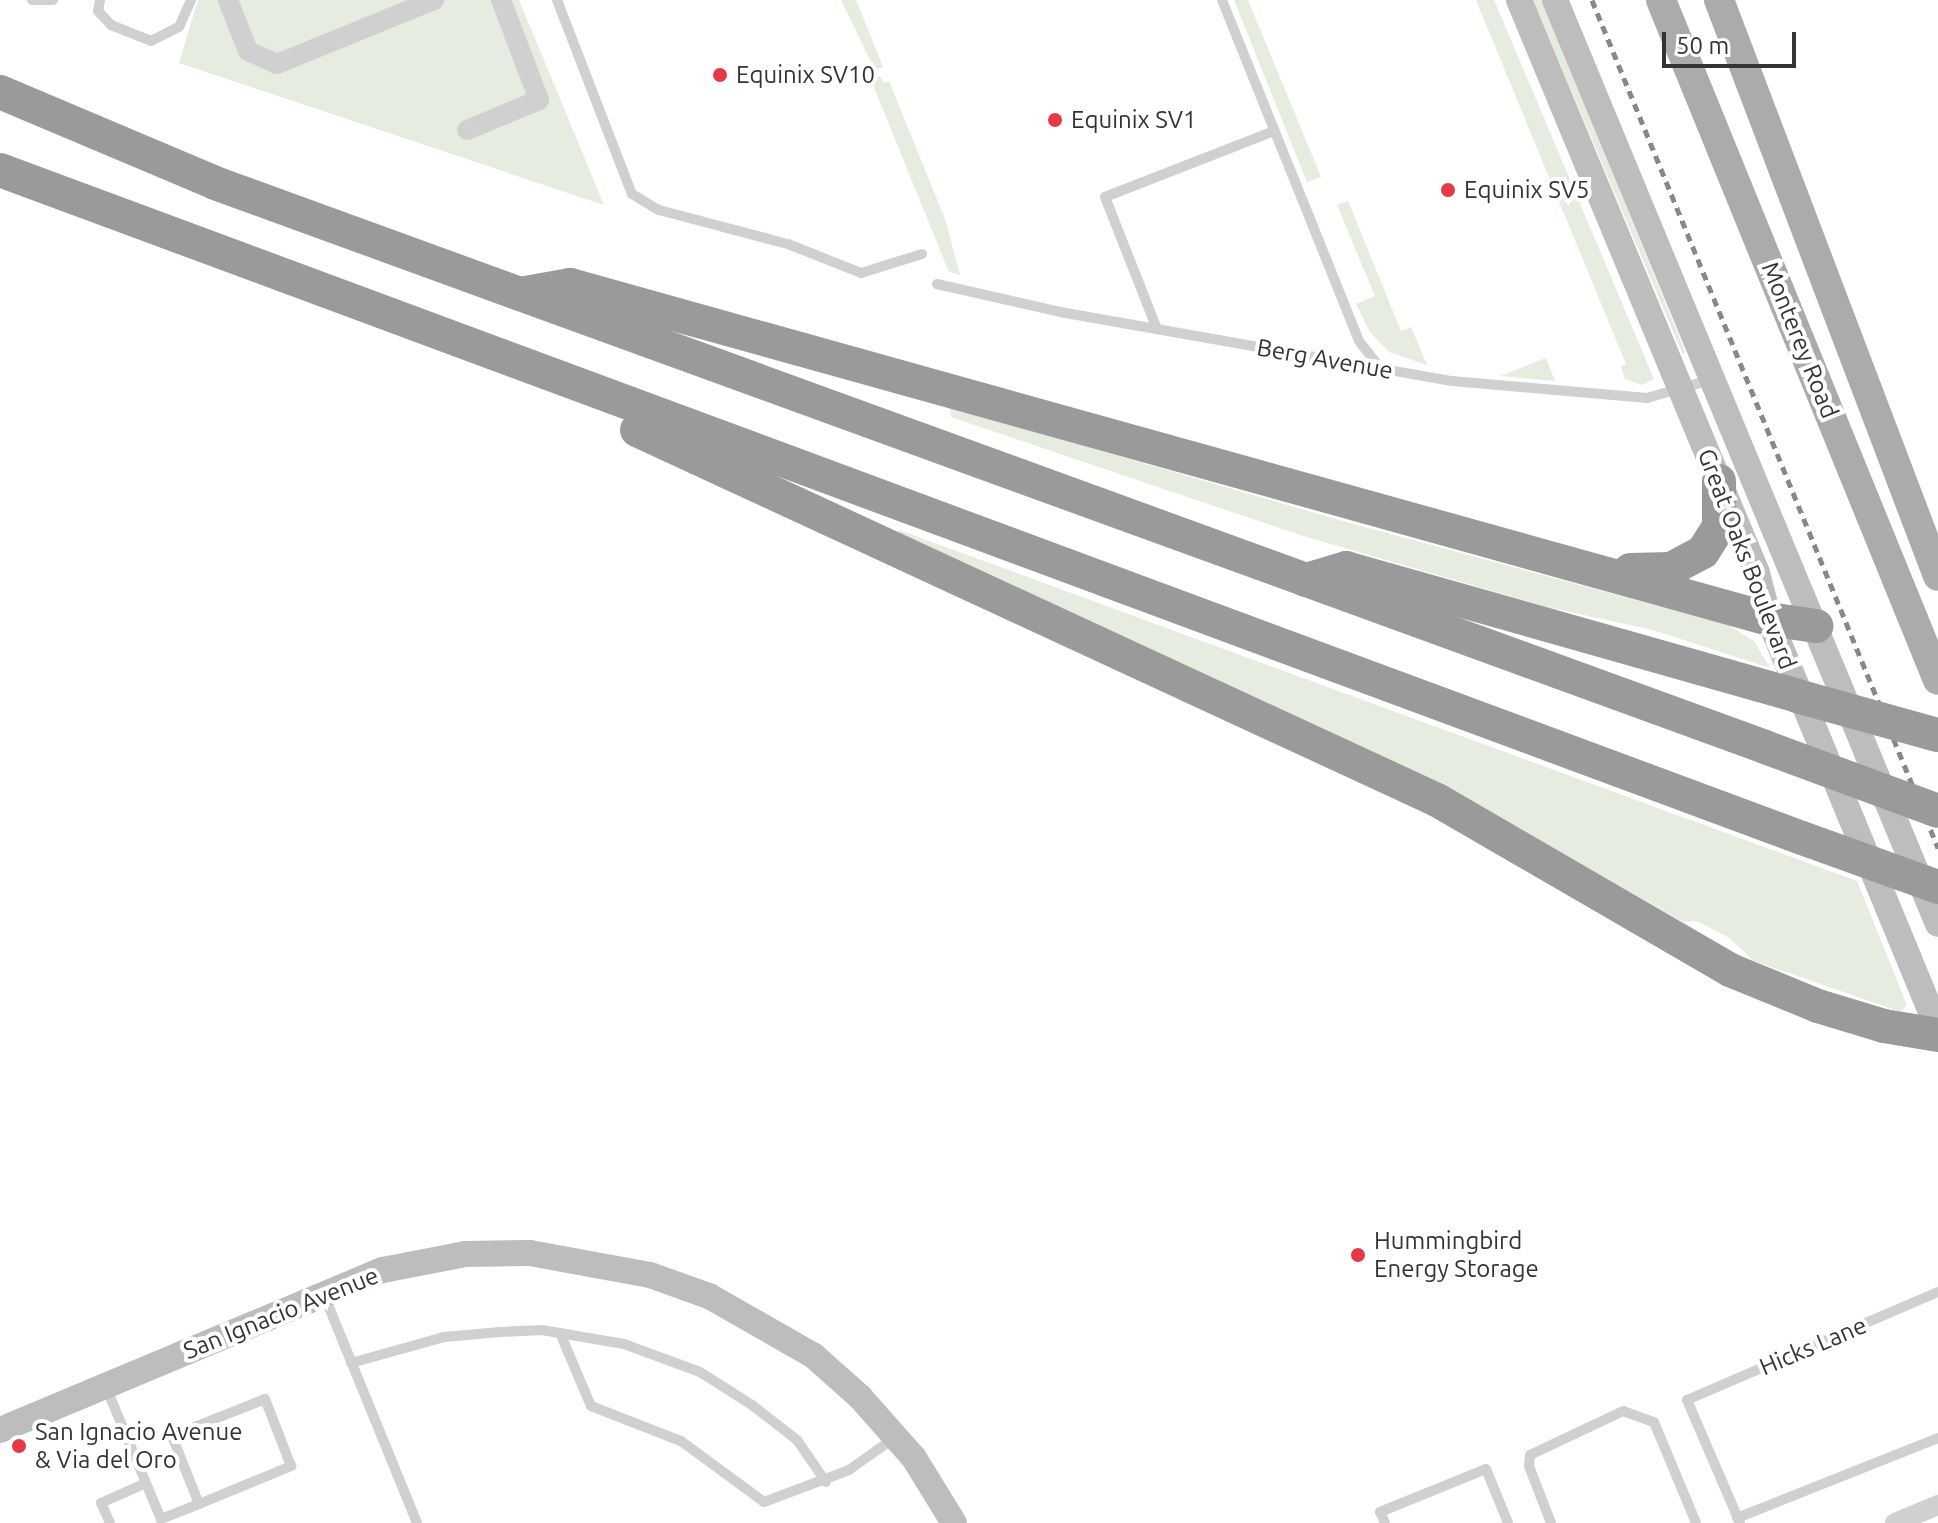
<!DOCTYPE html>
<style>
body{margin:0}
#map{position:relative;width:1938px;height:1523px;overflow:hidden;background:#fff;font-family:Ubuntu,sans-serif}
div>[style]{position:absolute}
.green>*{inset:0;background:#e6ecdf}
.lane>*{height:10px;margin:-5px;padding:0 5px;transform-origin:5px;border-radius:5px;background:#d0d0d0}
.street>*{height:20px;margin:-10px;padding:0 10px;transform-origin:10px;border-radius:10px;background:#d0d0d0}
.secondary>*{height:26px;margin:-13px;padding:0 13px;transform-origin:13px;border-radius:13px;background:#bdbdbd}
.primary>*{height:30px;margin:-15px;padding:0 15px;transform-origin:15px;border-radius:15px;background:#ababab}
.highway>*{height:34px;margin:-17px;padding:0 17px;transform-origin:17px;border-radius:17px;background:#9a9a9a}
.rail>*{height:5px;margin-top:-2.5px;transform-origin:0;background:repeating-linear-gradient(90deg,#888 0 8px,transparent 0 14px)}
.highway-bridge>*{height:34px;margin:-17px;padding:0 17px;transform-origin:17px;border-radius:17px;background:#9a9a9a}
.dots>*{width:22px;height:22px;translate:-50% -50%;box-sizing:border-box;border:4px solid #fff;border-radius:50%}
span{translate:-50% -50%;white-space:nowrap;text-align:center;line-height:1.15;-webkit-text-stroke:8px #fff;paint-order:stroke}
.poi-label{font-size:24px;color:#333}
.left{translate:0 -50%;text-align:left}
.street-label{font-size:24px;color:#333}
.scale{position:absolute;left:1662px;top:32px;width:134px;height:36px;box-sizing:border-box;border:4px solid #333;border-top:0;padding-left:10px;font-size:24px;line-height:28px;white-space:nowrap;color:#333;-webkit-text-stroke:6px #fff;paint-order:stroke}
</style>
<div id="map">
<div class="green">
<div style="clip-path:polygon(198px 0,519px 0,604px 205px,179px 63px)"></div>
<div style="clip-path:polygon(841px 0,856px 0,883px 67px,875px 70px)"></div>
<div style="clip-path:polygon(1234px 0,1248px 0,1321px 177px,1307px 182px)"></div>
<div style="clip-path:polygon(1476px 0,1494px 0,1503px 21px,1654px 379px,1642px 385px,1625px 379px,1621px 367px,1626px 364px)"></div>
<div style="clip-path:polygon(1533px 0,1542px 0,1552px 25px,1685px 351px,1683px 355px)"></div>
<div style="clip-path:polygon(880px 76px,884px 83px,889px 81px,945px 219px,960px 275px,949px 272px,871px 80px)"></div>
<div style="clip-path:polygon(1348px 201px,1401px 331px,1411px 327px,1427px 365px,1389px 352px,1370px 332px,1356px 304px,1375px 296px,1337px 205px)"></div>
<div style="clip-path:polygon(1546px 358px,1555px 381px,1500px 376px)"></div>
<div style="clip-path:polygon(950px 407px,1346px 522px,1728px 625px,1754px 641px,1770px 668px,1653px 630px,1547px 607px,1297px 534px,951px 417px)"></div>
<div style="clip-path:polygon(899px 530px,1857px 881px,1907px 1005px,1901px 1012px,1754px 961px,1728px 937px,1697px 921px,1683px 922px,1462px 796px,893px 543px)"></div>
</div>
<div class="lane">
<div style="left:32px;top:0;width:21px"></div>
<div style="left:100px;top:0;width:11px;rotate:100deg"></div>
<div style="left:98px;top:11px;width:19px;rotate:47deg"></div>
<div style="left:111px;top:25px;width:43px;rotate:21.8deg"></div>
<div style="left:151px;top:41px;width:31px;rotate:-27deg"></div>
<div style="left:179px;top:27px;width:30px;rotate:-66deg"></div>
<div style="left:557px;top:0;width:208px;rotate:68.9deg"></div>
<div style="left:632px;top:194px;width:31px;rotate:31deg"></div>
<div style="left:659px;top:210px;width:133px;rotate:14.8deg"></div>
<div style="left:788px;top:244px;width:79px;rotate:21.7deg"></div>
<div style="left:861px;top:273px;width:64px;rotate:-17.3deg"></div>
<div style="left:1222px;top:0;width:367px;rotate:68.1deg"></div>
<div style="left:1359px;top:341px;width:37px;rotate:52deg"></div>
<div style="left:937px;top:284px;width:126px;rotate:12.8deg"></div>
<div style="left:1060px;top:312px;width:398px;rotate:10deg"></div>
<div style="left:1452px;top:381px;width:196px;rotate:5deg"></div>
<div style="left:1647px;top:398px;width:66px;rotate:-15.9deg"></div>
<div style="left:1157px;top:329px;width:142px;rotate:-111.5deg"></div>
<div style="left:1105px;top:197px;width:181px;rotate:-21.3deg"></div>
<div style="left:324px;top:1295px;width:246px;rotate:67.8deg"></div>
<div style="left:560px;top:1333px;width:79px;rotate:67deg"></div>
<div style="left:591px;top:1406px;width:97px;rotate:21.3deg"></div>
<div style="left:681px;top:1441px;width:103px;rotate:36.3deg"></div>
<div style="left:764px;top:1502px;width:91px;rotate:-20.6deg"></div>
<div style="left:849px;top:1470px;width:55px;rotate:-35.4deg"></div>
<div style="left:351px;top:1363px;width:97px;rotate:-15.6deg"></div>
<div style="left:444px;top:1337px;width:56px;rotate:-5.1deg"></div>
<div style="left:500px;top:1332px;width:42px;rotate:-2.7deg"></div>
<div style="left:542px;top:1330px;width:83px;rotate:9.7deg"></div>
<div style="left:624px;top:1344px;width:81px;rotate:20.2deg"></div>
<div style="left:700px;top:1372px;width:62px;rotate:32.4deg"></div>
<div style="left:752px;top:1405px;width:57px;rotate:37.9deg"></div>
<div style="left:797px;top:1440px;width:51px;rotate:55.4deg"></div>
<div style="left:106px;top:1387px;width:143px;rotate:67.4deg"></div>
<div style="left:161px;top:1519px;width:41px;rotate:-21.5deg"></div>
<div style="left:199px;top:1504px;width:100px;rotate:-22.4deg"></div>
<div style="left:291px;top:1466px;width:72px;rotate:-111.2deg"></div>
<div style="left:265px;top:1399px;width:100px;rotate:158.3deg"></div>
<div style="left:172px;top:1436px;width:73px;rotate:68.3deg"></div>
<div style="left:1737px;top:1518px;width:216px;rotate:-21.7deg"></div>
<div style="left:110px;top:1523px;width:22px;rotate:-114deg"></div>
<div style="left:101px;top:1503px;width:49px;rotate:-24deg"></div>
<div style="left:1385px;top:1523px;width:12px;rotate:-114deg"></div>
<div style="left:1380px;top:1512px;width:114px;rotate:-22.1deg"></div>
<div style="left:1486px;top:1469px;width:58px;rotate:67.8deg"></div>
<div style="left:1551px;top:1523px;width:61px;rotate:-111.1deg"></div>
<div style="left:1529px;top:1466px;width:11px;rotate:-85deg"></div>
<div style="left:1530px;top:1455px;width:103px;rotate:-25.3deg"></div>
<div style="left:1623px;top:1411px;width:33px;rotate:20deg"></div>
<div style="left:1654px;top:1422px;width:109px;rotate:67.4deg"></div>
<div style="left:1740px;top:1523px;width:134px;rotate:-113.3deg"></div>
<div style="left:1687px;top:1400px;width:273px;rotate:-23.3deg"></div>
</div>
<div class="street">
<div style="left:228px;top:0;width:55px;rotate:68.6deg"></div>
<div style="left:248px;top:51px;width:32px;rotate:24deg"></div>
<div style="left:277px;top:64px;width:170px;rotate:-22.2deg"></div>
<div style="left:467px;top:130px;width:78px;rotate:-22.6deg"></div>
<div style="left:539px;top:100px;width:107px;rotate:-110.8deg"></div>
<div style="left:1895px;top:1523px;width:47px;rotate:-22.7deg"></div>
</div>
<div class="secondary">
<div style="left:1519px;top:0;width:620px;rotate:67.44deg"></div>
<div style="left:1757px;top:573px;width:48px;rotate:75.4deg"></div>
<div style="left:1769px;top:619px;width:444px;rotate:67.6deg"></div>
<div style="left:1555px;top:0;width:1000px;rotate:67.49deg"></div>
<div style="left:0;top:1430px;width:415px;rotate:-22.7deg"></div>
<div style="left:383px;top:1270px;width:84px;rotate:-11deg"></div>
<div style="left:465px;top:1254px;width:65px;rotate:-0.9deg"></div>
<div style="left:530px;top:1253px;width:122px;rotate:10.4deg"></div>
<div style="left:650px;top:1275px;width:63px;rotate:19.6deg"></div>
<div style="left:709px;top:1296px;width:121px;rotate:29.7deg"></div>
<div style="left:814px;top:1356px;width:62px;rotate:41.7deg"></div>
<div style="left:860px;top:1397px;width:81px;rotate:48.5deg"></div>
<div style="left:914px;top:1458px;width:76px;rotate:58.4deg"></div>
</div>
<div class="primary">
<div style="left:1661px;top:0;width:734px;rotate:67.84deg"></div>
<div style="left:1719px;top:0;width:616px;rotate:69.18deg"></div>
</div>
<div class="highway">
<div style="left:0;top:92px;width:233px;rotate:22.9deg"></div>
<div style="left:215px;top:183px;width:1649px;rotate:19.99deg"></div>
<div style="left:0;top:170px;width:1922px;rotate:20.34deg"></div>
<div style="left:520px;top:294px;width:51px;rotate:-10.2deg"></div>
<div style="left:570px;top:285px;width:1245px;rotate:15.57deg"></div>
<div style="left:1769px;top:619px;width:48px;rotate:8.5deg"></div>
<div style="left:637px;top:430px;width:881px;rotate:24.82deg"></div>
<div style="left:1437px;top:800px;width:339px;rotate:30.1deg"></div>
<div style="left:1730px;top:970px;width:95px;rotate:22.2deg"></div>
<div style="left:1818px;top:1006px;width:69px;rotate:16.9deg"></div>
<div style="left:1884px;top:1026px;width:55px;rotate:9.5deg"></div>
<div style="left:1630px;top:570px;width:41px;rotate:-1.4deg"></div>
<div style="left:1671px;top:569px;width:36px;rotate:-28deg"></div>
<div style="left:1703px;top:552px;width:31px;rotate:-58deg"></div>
<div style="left:1719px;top:526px;width:45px;rotate:-90deg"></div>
<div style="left:1306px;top:580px;width:42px;rotate:-16.7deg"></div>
<div style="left:1346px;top:568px;width:469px;rotate:15.8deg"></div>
</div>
<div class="rail">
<div style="left:1592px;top:0;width:916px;rotate:67.8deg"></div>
</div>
<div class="highway-bridge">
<div style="left:1797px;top:696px;width:146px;rotate:15.5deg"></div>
<div style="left:1765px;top:747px;width:184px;rotate:20.3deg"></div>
<div style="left:1802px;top:838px;width:145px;rotate:19.8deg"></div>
</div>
<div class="dots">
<div style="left:720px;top:75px;background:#e63946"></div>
<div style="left:1055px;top:120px;background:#e63946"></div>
<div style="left:1448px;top:190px;background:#e63946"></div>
<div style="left:1358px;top:1255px;background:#e63946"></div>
<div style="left:19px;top:1446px;background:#e63946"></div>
</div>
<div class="poi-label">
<span class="left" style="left:736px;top:75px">Equinix SV10</span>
<span class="left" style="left:1071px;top:120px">Equinix SV1</span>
<span class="left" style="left:1464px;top:190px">Equinix SV5</span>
<span class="left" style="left:1374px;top:1255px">Hummingbird<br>Energy Storage</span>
<span class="left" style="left:35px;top:1446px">San Ignacio Avenue<br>&amp; Via del Oro</span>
</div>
<div class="street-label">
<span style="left:1800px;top:340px;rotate:68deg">Monterey Road</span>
<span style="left:1325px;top:359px;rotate:10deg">Berg Avenue</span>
<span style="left:1747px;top:559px;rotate:69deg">Great Oaks Boulevard</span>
<span style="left:281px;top:1313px;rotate:-22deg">San Ignacio Avenue</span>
<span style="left:1813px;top:1346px;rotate:-23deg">Hicks Lane</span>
</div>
<div class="scale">50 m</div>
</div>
